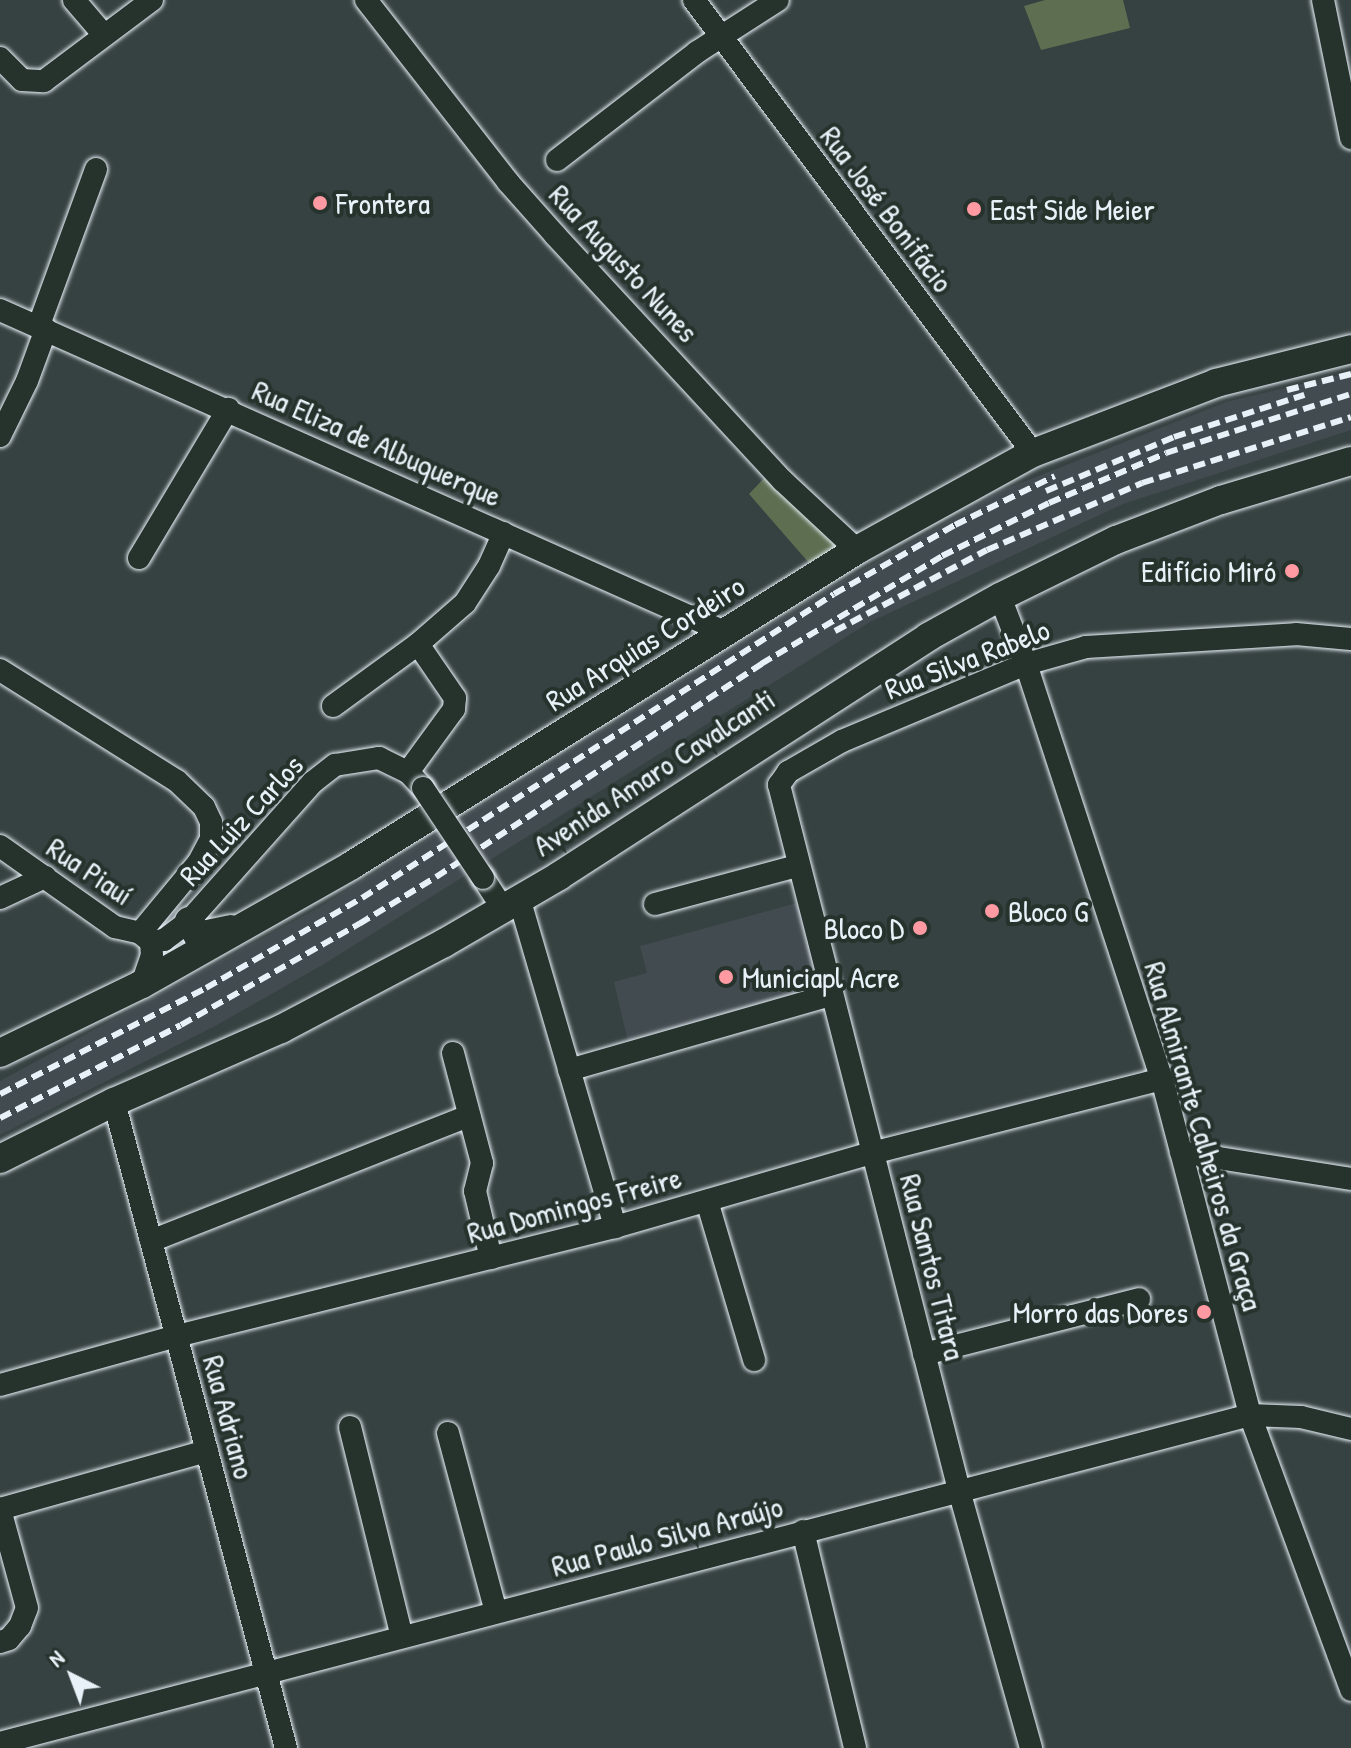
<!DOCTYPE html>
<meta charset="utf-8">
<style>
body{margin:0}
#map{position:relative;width:1351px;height:1748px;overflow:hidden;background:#364141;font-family:"Patrick Hand",sans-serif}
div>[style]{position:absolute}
.built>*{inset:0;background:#424b4f}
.green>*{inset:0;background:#5d6e51}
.roads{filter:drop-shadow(0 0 2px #e8f1f8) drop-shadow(0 0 2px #e8f1f8)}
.minor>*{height:22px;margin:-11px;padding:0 11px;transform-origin:11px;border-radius:11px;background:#26332d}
.major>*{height:28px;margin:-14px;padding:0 14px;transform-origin:14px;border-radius:14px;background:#26332d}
.rail>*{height:6px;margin-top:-3px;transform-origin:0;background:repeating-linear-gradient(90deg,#e8f1f8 0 12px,transparent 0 18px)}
.bridges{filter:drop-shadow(0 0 2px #e8f1f8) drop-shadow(0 0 2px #e8f1f8)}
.minor-bridge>*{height:22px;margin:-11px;padding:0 11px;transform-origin:11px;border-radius:11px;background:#26332d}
.dots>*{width:22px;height:22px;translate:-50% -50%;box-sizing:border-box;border:4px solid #26332d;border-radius:50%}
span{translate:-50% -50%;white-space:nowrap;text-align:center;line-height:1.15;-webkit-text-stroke:8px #26332d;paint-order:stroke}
.poi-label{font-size:30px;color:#e8f1f8}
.left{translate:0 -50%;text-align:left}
.right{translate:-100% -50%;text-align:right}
.street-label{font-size:30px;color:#e8f1f8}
.north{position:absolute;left:32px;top:1636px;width:80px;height:80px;-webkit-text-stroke:6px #26332d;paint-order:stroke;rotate:318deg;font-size:22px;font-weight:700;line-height:32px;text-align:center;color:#e8f1f8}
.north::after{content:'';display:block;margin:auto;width:28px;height:36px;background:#e8f1f8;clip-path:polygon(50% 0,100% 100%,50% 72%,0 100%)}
</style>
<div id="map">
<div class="built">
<div style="clip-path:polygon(1351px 372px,1351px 430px,1123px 504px,870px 622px,324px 964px,217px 1025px,0 1135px,0 1081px,320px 907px,821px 593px,1005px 489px,1226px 402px)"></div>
<div style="clip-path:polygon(804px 901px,825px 991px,629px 1046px,614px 982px,647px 973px,640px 946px)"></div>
</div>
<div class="green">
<div style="clip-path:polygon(1045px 0,1123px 0,1130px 28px,1041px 50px,1024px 6px)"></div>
<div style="clip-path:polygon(770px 472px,847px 550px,816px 571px,749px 494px)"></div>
</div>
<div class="roads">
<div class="minor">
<div style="left:74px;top:0;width:45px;rotate:49.5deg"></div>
<div style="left:366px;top:0;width:231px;rotate:52deg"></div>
<div style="left:508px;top:182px;width:71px;rotate:48.4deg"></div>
<div style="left:555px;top:235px;width:335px;rotate:47.2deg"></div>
<div style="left:783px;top:481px;width:101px;rotate:43deg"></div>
<div style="left:694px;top:0;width:566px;rotate:53.19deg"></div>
<div style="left:1323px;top:0;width:141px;rotate:78.5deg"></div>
<div style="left:0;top:58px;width:31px;rotate:45deg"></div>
<div style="left:22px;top:80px;width:22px;rotate:3deg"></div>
<div style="left:44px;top:81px;width:135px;rotate:-36.9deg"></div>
<div style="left:557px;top:160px;width:177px;rotate:-37.6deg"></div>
<div style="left:697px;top:52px;width:96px;rotate:-32.7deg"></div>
<div style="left:0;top:310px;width:796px;rotate:23.96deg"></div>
<div style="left:39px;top:325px;width:166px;rotate:-69.9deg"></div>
<div style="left:0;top:436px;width:61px;rotate:-63.9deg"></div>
<div style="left:27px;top:381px;width:55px;rotate:-69.9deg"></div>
<div style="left:139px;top:558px;width:174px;rotate:-59.1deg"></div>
<div style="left:1000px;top:597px;width:72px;rotate:68.8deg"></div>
<div style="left:1026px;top:664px;width:437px;rotate:71.9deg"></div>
<div style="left:1162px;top:1079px;width:347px;rotate:75.3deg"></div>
<div style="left:1250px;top:1415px;width:293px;rotate:69.8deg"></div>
<div style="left:0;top:670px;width:209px;rotate:32.1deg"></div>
<div style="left:177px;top:781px;width:37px;rotate:44deg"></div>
<div style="left:204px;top:807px;width:17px;rotate:65deg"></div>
<div style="left:211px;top:822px;width:17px;rotate:90deg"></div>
<div style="left:211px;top:839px;width:27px;rotate:118deg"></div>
<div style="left:198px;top:863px;width:91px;rotate:129.6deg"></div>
<div style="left:333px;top:706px;width:105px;rotate:-36.1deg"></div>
<div style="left:418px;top:644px;width:62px;rotate:-41.1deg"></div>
<div style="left:465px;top:603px;width:44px;rotate:-57deg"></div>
<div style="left:489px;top:566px;width:36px;rotate:-66deg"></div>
<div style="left:408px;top:772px;width:78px;rotate:-53.9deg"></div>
<div style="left:454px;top:709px;width:11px;rotate:-85deg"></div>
<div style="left:455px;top:698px;width:65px;rotate:-124.4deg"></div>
<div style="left:0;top:846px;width:141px;rotate:35.2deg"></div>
<div style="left:115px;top:927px;width:26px;rotate:13deg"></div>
<div style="left:140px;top:933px;width:14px;rotate:39deg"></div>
<div style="left:151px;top:942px;width:13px;rotate:86deg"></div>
<div style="left:152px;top:955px;width:31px;rotate:109deg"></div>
<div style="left:483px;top:878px;width:35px;rotate:57deg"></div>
<div style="left:0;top:898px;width:50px;rotate:-25deg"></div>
<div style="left:519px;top:898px;width:343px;rotate:73.7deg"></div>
<div style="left:655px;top:904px;width:147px;rotate:-15deg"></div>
<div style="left:151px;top:942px;width:13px;rotate:-9deg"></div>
<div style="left:164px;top:940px;width:31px;rotate:-37deg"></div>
<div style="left:189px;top:921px;width:186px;rotate:-48.3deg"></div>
<div style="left:313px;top:782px;width:28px;rotate:-38deg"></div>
<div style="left:335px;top:765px;width:45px;rotate:-9deg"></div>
<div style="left:379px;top:758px;width:32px;rotate:26deg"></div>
<div style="left:408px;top:772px;width:22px;rotate:47deg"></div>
<div style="left:453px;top:1053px;width:114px;rotate:75.2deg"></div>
<div style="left:482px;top:1163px;width:29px;rotate:104deg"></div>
<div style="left:475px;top:1191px;width:69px;rotate:76.6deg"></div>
<div style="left:569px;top:1070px;width:273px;rotate:-16deg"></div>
<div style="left:114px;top:1102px;width:669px;rotate:75.09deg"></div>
<div style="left:1181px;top:1152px;width:172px;rotate:9deg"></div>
<div style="left:707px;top:1201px;width:166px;rotate:73.5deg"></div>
<div style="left:151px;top:1241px;width:342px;rotate:-21.5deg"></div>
<div style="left:924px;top:1354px;width:222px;rotate:-14.3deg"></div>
<div style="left:0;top:1385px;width:184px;rotate:-15.5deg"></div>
<div style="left:177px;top:1336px;width:451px;rotate:-14deg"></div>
<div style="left:615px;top:1227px;width:267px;rotate:-16.1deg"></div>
<div style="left:872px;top:1153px;width:299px;rotate:-14.3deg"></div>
<div style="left:350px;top:1427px;width:216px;rotate:76.1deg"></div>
<div style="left:448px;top:1433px;width:185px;rotate:75deg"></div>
<div style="left:0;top:1509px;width:215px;rotate:-15.7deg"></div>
<div style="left:803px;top:1531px;width:223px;rotate:76.5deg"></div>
<div style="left:0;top:1642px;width:9px;rotate:-18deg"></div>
<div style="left:9px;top:1639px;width:17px;rotate:-50deg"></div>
<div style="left:20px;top:1626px;width:19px;rotate:-69deg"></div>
<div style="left:27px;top:1608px;width:103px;rotate:-105.3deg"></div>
<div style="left:0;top:1743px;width:1292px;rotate:-14.7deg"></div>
<div style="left:1250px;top:1415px;width:51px;rotate:2.2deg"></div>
<div style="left:1301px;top:1417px;width:51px;rotate:13.5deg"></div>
<div style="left:1031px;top:1748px;width:268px;rotate:-105.6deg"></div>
<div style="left:959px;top:1490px;width:728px;rotate:-104.32deg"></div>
<div style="left:779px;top:785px;width:16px;rotate:-55deg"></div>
<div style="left:788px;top:772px;width:62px;rotate:-29.9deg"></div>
<div style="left:842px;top:741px;width:199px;rotate:-22.7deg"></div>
<div style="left:1026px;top:664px;width:62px;rotate:-15.8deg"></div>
<div style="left:1086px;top:647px;width:210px;rotate:-3.5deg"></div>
<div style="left:1296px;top:634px;width:55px;rotate:5.2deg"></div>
</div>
<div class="major">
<div style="left:189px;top:921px;width:17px;rotate:59deg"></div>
<div style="left:198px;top:936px;width:33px;rotate:-12deg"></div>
<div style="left:0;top:1053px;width:158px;rotate:-25.9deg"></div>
<div style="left:142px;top:984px;width:241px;rotate:-29.5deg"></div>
<div style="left:352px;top:865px;width:595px;rotate:-31.95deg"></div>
<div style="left:857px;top:550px;width:201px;rotate:-28.9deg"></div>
<div style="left:1033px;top:453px;width:196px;rotate:-20.9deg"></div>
<div style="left:1216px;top:383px;width:139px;rotate:-14.1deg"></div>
<div style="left:0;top:1159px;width:127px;rotate:-26.6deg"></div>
<div style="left:114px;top:1102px;width:182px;rotate:-23.6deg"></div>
<div style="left:281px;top:1029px;width:184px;rotate:-27.8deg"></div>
<div style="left:444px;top:943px;width:133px;rotate:-30.2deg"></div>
<div style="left:559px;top:876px;width:440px;rotate:-32.9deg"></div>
<div style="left:928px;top:637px;width:82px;rotate:-29.1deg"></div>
<div style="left:1000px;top:597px;width:129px;rotate:-26.2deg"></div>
<div style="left:1116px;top:540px;width:112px;rotate:-20.9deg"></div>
<div style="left:1221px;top:500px;width:136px;rotate:-16.7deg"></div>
</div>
</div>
<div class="rail">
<div style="left:1287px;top:390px;width:66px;rotate:-14deg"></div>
<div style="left:1046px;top:491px;width:139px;rotate:-22.9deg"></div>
<div style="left:1174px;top:437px;width:137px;rotate:-17.9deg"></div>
<div style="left:835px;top:631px;width:172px;rotate:-28.1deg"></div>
<div style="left:987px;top:550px;width:169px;rotate:-23.4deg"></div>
<div style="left:1142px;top:483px;width:219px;rotate:-17.5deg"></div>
<div style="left:0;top:1094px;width:232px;rotate:-27.2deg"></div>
<div style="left:206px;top:988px;width:180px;rotate:-30deg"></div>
<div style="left:362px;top:898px;width:561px;rotate:-32.78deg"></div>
<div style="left:834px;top:594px;width:139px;rotate:-29.7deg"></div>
<div style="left:955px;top:525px;width:111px;rotate:-26.1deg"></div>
<div style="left:0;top:1118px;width:203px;rotate:-27.2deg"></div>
<div style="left:181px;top:1025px;width:205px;rotate:-29.6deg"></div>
<div style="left:359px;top:924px;width:90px;rotate:-31.4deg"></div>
<div style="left:436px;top:877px;width:389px;rotate:-33.2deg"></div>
<div style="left:761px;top:664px;width:211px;rotate:-30.8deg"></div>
<div style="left:942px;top:556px;width:119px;rotate:-26.4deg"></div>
<div style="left:1049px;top:503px;width:127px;rotate:-23.1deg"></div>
<div style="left:1166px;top:453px;width:194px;rotate:-17.7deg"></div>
</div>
<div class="bridges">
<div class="minor-bridge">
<div style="left:423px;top:788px;width:108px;rotate:56.3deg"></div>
</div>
</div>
<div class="dots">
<div style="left:320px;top:203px;background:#ff9aa2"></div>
<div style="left:974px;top:209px;background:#ff9aa2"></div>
<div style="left:1292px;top:571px;background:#ff9aa2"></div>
<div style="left:992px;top:911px;background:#ff9aa2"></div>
<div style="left:920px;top:928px;background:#ff9aa2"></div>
<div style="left:726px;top:977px;background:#ff9aa2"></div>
<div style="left:1204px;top:1312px;background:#ff9aa2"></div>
</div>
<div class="poi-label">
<span class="left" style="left:336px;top:203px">Frontera</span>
<span class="left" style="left:990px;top:209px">East Side Meier</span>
<span class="right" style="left:1276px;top:571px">Edifício Miró</span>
<span class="left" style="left:1008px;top:911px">Bloco G</span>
<span class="right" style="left:904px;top:928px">Bloco D</span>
<span class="left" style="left:742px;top:977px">Municiapl Acre</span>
<span class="right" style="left:1188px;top:1312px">Morro das Dores</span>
</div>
<div class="street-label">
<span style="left:887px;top:209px;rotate:53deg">Rua José Bonifácio</span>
<span style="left:624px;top:263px;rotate:47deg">Rua Augusto Nunes</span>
<span style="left:377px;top:443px;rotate:24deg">Rua Eliza de Albuquerque</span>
<span style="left:645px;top:643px;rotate:-32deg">Rua Arquias Cordeiro</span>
<span style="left:967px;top:659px;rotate:-21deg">Rua Silva Rabelo</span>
<span style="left:654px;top:772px;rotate:-33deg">Avenida Amaro Cavalcanti</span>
<span style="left:241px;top:820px;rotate:-47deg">Rua Luiz Carlos</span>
<span style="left:90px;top:871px;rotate:34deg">Rua Piauí</span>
<span style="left:1204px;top:1136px;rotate:74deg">Rua Almirante Calheiros da Graça</span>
<span style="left:574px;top:1205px;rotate:-15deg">Rua Domingos Freire</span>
<span style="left:933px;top:1267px;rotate:76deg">Rua Santos Titara</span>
<span style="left:229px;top:1417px;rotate:75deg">Rua Adriano</span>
<span style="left:667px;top:1536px;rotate:-15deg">Rua Paulo Silva Araújo</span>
</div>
<div class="north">N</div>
</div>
